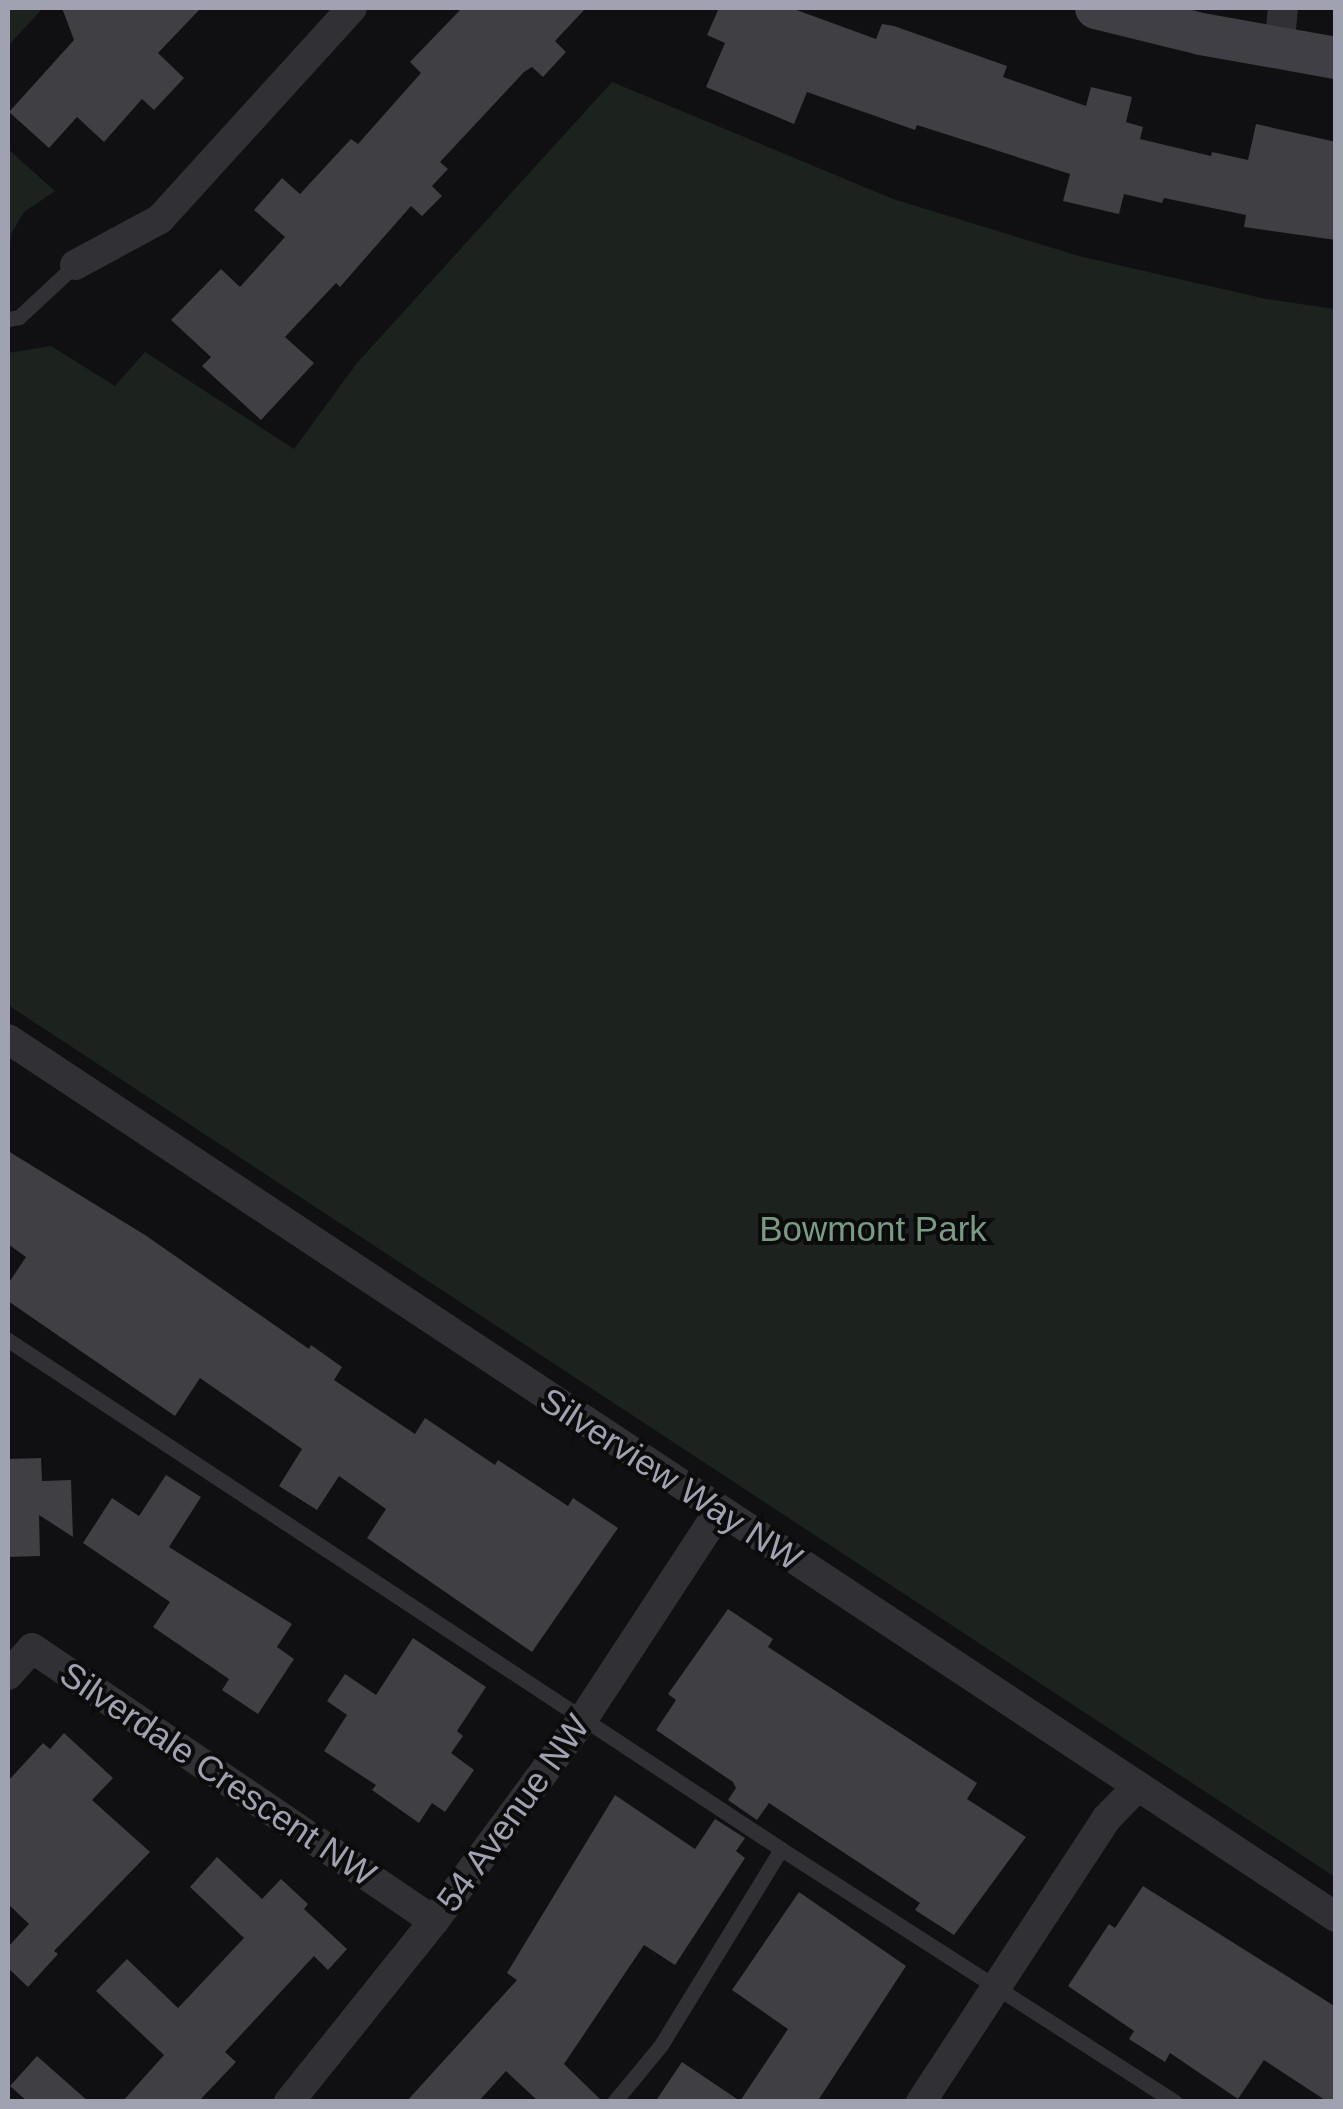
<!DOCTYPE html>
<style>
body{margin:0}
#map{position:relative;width:1343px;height:2109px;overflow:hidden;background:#100f11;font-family:Helvetica,sans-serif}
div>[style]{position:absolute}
.green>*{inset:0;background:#1c231e}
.building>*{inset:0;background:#3f3f44}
.lane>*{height:15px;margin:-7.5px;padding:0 7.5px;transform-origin:7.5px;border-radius:7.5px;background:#313135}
.street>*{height:30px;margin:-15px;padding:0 15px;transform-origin:15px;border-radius:15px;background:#313135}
.secondary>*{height:42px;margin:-21px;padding:0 21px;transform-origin:21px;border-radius:21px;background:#3f3f45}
span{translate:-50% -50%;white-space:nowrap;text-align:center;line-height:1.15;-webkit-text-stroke:8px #0b0b0c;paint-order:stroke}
.park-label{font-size:35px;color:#799b84}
.street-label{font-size:35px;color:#a1a2b1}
.frame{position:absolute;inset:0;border:10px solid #a1a2b1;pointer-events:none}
</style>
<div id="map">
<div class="green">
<div style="clip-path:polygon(8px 8px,43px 8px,8px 46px)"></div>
<div style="clip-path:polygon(612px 82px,893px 199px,1079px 256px,1266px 299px,1335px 309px,1335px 1877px,8px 1005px,8px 353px,51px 346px,115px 386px,145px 352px,294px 449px,357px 363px)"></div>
<div style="clip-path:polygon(8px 149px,55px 191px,24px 212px,11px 234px,8px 292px)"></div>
</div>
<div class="building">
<div style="clip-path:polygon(62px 8px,201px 8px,158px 53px,184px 78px,154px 110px,142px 99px,104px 142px,77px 117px,49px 148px,9px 112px,74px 40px)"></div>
<div style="clip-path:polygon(462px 8px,586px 8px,555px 41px,566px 52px,543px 77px,532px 67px,524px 72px,440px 162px,448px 169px,432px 186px,442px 196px,422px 216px,411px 206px,340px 287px,336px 283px,285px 337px,314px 363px,261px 420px,202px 366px,211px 357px,171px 320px,221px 269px,240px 287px,285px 237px,254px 210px,282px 178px,300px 194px,351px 139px,358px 144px,421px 73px,410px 62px)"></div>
<div style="clip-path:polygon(719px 8px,791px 8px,876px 39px,882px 24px,894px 26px,1007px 66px,1003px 77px,1086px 106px,1091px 87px,1132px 97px,1126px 122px,1143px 127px,1140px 139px,1211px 156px,1212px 152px,1248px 160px,1256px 124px,1336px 142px,1336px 240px,1244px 227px,1246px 215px,1164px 198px,1162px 203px,1124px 194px,1119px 214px,1063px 201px,1070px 174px,917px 125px,915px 130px,807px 92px,794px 124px,706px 87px,725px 43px,707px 35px)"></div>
<div style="clip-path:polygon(8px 1151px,145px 1235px,309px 1349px,311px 1345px,342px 1367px,334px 1380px,415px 1434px,425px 1418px,495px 1465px,498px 1460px,568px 1506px,573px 1498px,618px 1528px,532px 1652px,367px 1538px,386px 1509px,339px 1476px,317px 1510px,279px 1486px,302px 1449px,200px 1378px,175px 1416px,8px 1301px,8px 1284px,26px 1257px,8px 1244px)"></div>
<div style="clip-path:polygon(41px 1458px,42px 1481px,71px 1480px,73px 1537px,39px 1515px,40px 1556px,8px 1557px,8px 1459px)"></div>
<div style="clip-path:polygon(166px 1475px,201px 1497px,169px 1547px,292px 1624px,277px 1647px,294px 1659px,258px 1714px,222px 1690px,229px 1679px,153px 1627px,170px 1602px,83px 1543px,112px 1498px,139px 1516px)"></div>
<div style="clip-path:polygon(728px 1609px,773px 1639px,768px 1647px,977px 1783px,967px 1799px,1026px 1837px,954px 1935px,915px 1910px,920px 1903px,769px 1803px,757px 1820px,728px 1800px,736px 1788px,733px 1782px,656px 1730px,676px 1700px,668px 1694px)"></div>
<div style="clip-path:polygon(413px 1638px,486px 1687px,457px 1731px,463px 1736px,451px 1753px,474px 1770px,445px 1812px,432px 1803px,419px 1823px,372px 1790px,376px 1785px,324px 1751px,347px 1715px,327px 1701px,345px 1674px,376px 1695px)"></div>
<div style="clip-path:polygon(64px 1733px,113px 1778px,92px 1800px,150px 1852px,54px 1951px,58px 1954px,28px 1987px,8px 1968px,8px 1947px,29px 1924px,8px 1904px,8px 1781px,43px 1743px,50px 1749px)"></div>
<div style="clip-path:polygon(615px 1795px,695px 1849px,715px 1819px,745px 1838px,736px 1851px,745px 1858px,675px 1965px,644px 1945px,564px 2064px,603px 2102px,539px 2102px,506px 2071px,478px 2102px,406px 2102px,517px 1980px,507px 1973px)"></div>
<div style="clip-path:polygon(217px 1857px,262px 1899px,281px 1879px,308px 1904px,304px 1909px,347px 1949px,328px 1970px,314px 1956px,225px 2052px,236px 2062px,198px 2102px,122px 2102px,164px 2055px,96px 1991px,127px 1959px,178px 2008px,244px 1938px,190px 1887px)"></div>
<div style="clip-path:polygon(1143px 1886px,1336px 2007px,1336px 2102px,1328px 2102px,1264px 2060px,1238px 2099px,1170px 2053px,1165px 2062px,1129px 2039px,1134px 2031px,1068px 1986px,1109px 1924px,1115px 1928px)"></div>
<div style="clip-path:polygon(799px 1892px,906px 1966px,817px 2102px,655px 2102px,682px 2062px,740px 2101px,788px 2029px,732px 1990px)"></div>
<div style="clip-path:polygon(37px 2056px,89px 2102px,28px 2102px,10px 2086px)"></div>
</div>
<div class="lane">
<div style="left:8px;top:319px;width:11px;rotate:-10deg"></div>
<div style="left:19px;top:317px;width:76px;rotate:-42.9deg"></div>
<div style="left:8px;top:1340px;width:926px;rotate:33.36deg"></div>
<div style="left:781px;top:1849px;width:468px;rotate:32.7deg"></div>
<div style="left:614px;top:2102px;width:74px;rotate:-50.5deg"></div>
<div style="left:661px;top:2045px;width:230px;rotate:-58.5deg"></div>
</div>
<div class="street">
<div style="left:1279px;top:50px;width:42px;rotate:-84.6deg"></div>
<div style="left:75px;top:265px;width:97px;rotate:-28.4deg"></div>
<div style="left:160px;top:219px;width:285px;rotate:-47.7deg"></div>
<div style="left:8px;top:1039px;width:1592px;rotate:33.47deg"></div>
<div style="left:8px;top:1675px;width:36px;rotate:-48deg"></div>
<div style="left:32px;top:1648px;width:486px;rotate:34.2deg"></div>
<div style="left:289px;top:2102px;width:232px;rotate:-51.3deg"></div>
<div style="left:434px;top:1921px;width:255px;rotate:-53.6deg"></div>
<div style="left:585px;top:1716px;width:245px;rotate:-56.8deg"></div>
<div style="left:921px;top:2102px;width:338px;rotate:-56.8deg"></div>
<div style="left:1106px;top:1819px;width:46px;rotate:-45.9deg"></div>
</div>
<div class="secondary">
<div style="left:1096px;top:8px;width:108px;rotate:13.9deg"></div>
<div style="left:1201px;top:34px;width:137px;rotate:10.1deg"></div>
</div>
<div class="park-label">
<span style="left:873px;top:1229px">Bowmont Park</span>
</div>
<div class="street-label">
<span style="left:671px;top:1479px;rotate:33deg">Silverview Way NW</span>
<span style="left:218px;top:1774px;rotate:34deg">Silverdale Crescent NW</span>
<span style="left:513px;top:1813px;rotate:-54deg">54 Avenue NW</span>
</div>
<div class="frame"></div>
</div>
